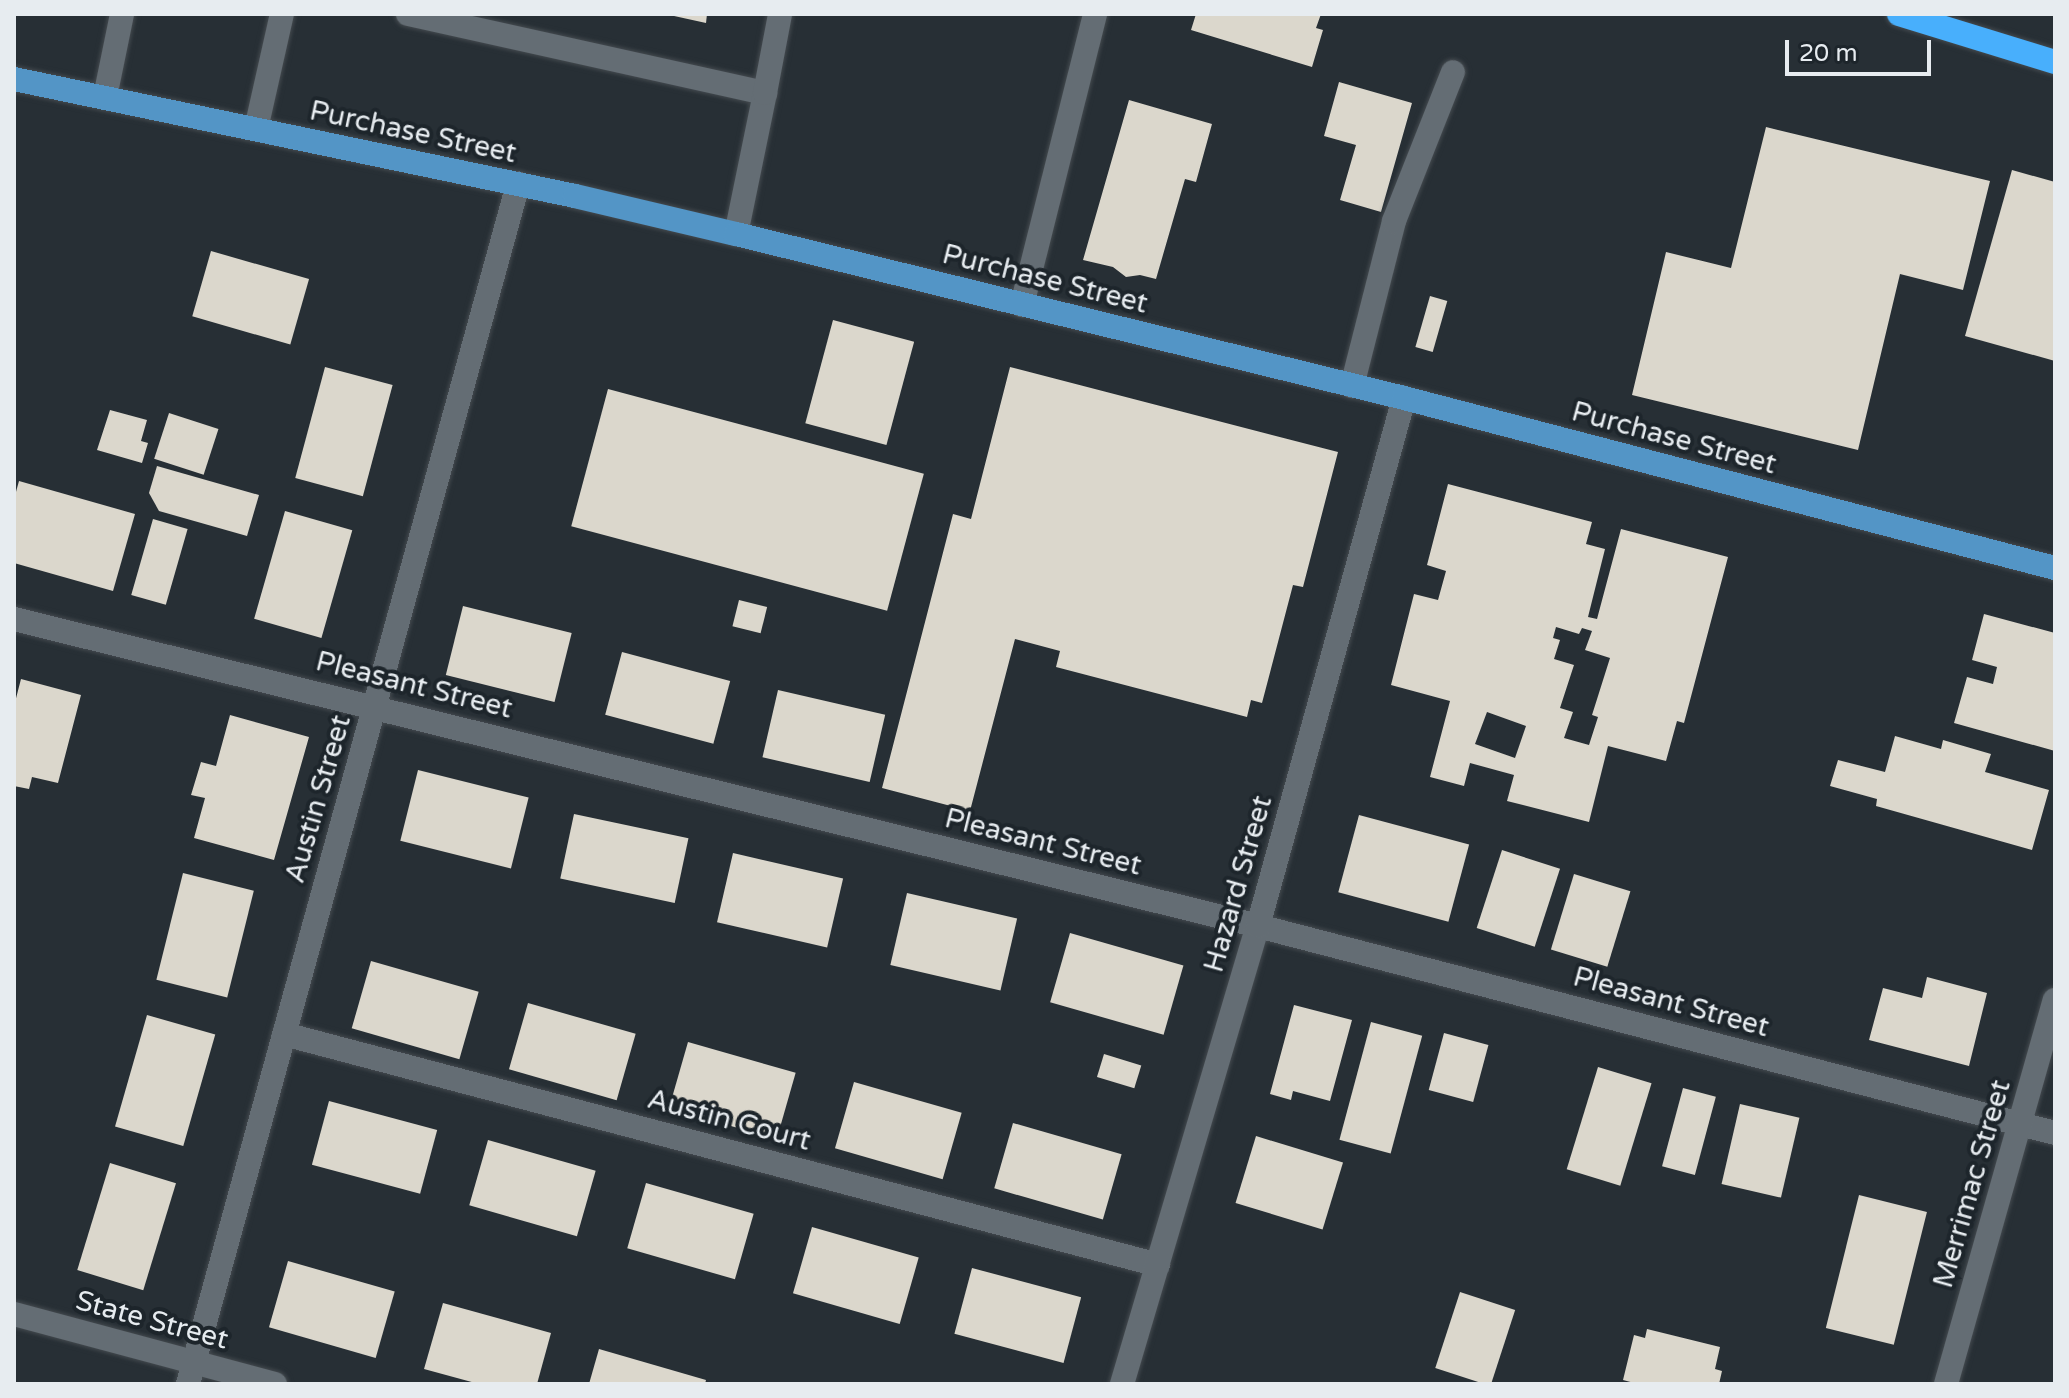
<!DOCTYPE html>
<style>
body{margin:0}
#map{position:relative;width:2069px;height:1398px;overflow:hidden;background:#272f35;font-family:"Varela Round",sans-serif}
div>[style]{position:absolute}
.building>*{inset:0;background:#dbd7cc;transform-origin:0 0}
.roads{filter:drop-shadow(0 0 2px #444a4f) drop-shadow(0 0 2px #444a4f)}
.minor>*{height:24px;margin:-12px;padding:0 12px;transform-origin:12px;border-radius:12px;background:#646d74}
.major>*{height:24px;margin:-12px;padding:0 12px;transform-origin:12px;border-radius:12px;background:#5395c6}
.highway>*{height:24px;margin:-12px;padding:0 12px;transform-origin:12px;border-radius:12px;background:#48affc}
span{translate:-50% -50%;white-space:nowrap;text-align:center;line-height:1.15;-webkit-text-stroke:8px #1d252b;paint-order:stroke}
.street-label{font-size:28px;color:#e7ecf0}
.frame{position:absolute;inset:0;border:16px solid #e7ecf0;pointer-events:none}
.scale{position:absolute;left:1785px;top:40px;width:146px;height:36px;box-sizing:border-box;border:4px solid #e7ecf0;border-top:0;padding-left:10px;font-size:24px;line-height:28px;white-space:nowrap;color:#e7ecf0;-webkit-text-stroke:6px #1d252b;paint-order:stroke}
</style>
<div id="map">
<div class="building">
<div style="clip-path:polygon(665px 14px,707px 14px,706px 23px)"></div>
<div style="clip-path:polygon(1196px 14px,1321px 14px,1316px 28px,1323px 30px,1312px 67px,1191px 30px)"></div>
<div style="clip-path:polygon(1339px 82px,1412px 103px,1381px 212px,1340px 200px,1356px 145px,1324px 136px)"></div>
<div style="clip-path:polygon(1129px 100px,1212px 124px,1196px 182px,1185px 179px,1156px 279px,1140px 275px,1126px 277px,1113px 267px,1083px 260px)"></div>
<div style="clip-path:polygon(1766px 127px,1990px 181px,1963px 290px,1900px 274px,1858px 450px,1632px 395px,1666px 252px,1731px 268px)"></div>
<div style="clip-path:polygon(2012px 170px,2055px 182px,2055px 361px,1965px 336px)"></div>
<div style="left:211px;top:251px;width:102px;height:68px;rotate:16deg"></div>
<div style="left:1430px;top:296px;width:18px;height:53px;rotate:16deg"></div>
<div style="left:833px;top:320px;width:84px;height:107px;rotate:15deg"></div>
<div style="left:325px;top:367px;width:70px;height:115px;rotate:15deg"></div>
<div style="clip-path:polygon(1010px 367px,1338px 452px,1303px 587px,1293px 585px,1262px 703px,1251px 700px,1247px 717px,1056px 667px,1060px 651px,1015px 639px,970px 811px,882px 788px,953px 514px,971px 519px)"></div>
<div style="left:608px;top:389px;width:327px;height:142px;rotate:15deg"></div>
<div style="clip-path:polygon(110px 410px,147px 420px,141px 441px,148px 443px,142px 463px,97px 450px)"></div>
<div style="left:169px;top:413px;width:52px;height:48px;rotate:18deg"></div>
<div style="clip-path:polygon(157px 466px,259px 495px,247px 536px,159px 511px,149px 493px)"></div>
<div style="clip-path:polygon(19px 481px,135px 514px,113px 591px,14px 563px,14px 499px)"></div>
<div style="clip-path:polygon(evenodd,1448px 484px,1592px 522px,1586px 544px,1605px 549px,1588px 617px,1597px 619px,1621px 529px,1728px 557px,1684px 723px,1677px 721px,1666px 761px,1608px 746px,1589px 822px,1507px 801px,1514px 775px,1470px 763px,1464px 786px,1430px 777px,1450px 701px,1391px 685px,1414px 594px,1438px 600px,1446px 571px,1427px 565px,1448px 484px,1556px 627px,1579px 634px,1582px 628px,1592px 631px,1585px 650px,1610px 658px,1592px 715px,1598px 717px,1589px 745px,1564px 738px,1573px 712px,1560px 708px,1574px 665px,1554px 659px,1560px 640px,1553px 638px,1556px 627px,1448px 484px,1487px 712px,1526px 726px,1515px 758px,1475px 744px,1487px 712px)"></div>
<div style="left:285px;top:511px;width:70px;height:112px;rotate:16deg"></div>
<div style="left:153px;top:519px;width:36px;height:79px;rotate:16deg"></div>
<div style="left:739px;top:600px;width:29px;height:27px;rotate:14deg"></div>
<div style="left:463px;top:606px;width:112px;height:71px;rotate:14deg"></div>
<div style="clip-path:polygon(1984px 614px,2055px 633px,2055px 751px,1954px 723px,1967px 677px,1993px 684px,1997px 667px,1972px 660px)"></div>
<div style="left:622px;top:652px;width:112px;height:65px;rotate:15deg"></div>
<div style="clip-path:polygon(21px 679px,81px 695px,58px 783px,32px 777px,29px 789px,14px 786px,14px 706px)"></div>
<div style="left:778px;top:690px;width:110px;height:69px;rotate:13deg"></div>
<div style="clip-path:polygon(230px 715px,309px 737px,274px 860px,194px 838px,205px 798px,191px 795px,201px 762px,216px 766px)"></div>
<div style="clip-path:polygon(1895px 736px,1941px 749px,1943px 740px,1991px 754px,1985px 772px,2049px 790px,2032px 850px,1876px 806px,1877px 799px,1830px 786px,1838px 760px,1885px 772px)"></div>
<div style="left:418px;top:770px;width:114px;height:73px;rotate:14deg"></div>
<div style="left:574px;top:814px;width:117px;height:66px;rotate:12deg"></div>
<div style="left:1359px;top:815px;width:114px;height:80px;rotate:15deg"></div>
<div style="left:1502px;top:850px;width:61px;height:82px;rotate:18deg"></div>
<div style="left:733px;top:853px;width:113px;height:71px;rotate:13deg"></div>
<div style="left:183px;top:873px;width:73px;height:110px;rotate:14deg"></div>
<div style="left:1574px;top:874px;width:59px;height:79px;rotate:17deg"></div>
<div style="left:907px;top:893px;width:113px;height:74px;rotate:13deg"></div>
<div style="left:1070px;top:933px;width:118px;height:72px;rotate:16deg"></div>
<div style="left:371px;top:961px;width:112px;height:70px;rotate:16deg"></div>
<div style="clip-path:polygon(1927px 977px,1987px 993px,1969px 1066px,1869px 1040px,1883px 988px,1922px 998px)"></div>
<div style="left:528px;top:1003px;width:112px;height:69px;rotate:16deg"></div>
<div style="clip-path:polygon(1294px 1005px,1352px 1020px,1330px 1101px,1293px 1091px,1291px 1100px,1270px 1094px)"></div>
<div style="left:147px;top:1015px;width:71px;height:116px;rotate:16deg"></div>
<div style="left:1371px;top:1022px;width:53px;height:122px;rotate:15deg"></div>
<div style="left:1444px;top:1033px;width:46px;height:59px;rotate:15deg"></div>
<div style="left:688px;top:1042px;width:112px;height:69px;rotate:16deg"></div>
<div style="left:1104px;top:1054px;width:39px;height:24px;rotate:17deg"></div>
<div style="left:1598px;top:1067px;width:56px;height:107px;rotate:17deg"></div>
<div style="left:854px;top:1082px;width:112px;height:69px;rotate:16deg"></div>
<div style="left:1683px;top:1088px;width:34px;height:81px;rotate:15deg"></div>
<div style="left:329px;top:1101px;width:112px;height:66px;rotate:15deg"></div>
<div style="left:1740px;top:1104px;width:61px;height:82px;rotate:13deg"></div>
<div style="left:1013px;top:1123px;width:113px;height:68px;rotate:16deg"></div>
<div style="left:1256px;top:1136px;width:91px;height:70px;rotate:17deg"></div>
<div style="left:488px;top:1140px;width:112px;height:68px;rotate:16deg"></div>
<div style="left:110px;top:1163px;width:69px;height:112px;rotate:17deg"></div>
<div style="left:646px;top:1183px;width:112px;height:68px;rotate:16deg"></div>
<div style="left:1859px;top:1195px;width:70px;height:137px;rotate:14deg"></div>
<div style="left:812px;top:1227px;width:111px;height:69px;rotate:16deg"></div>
<div style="left:288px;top:1261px;width:111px;height:69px;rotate:16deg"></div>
<div style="left:972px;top:1268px;width:113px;height:68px;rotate:15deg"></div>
<div style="left:1460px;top:1292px;width:58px;height:80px;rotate:18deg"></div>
<div style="clip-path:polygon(443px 1303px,551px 1333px,537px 1384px,479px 1384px,424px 1369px)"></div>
<div style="clip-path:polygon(1647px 1329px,1720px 1347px,1715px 1369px,1722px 1371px,1719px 1384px,1638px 1384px,1623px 1380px,1634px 1335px,1645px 1338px)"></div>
<div style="clip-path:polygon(599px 1349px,706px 1380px,705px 1384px,589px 1384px)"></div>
</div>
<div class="roads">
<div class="minor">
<div style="left:408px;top:14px;width:366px;rotate:12.5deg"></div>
<div style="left:765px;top:93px;width:144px;rotate:101.6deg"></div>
<div style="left:765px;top:93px;width:80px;rotate:-79.2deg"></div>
<div style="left:105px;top:97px;width:85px;rotate:-78.4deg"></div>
<div style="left:256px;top:129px;width:118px;rotate:-77.3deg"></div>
<div style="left:1022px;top:305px;width:300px;rotate:-75.9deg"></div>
<div style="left:1352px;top:386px;width:170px;rotate:-75.7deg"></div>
<div style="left:1394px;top:221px;width:160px;rotate:-68.4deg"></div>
<div style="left:14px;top:619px;width:1281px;rotate:13.86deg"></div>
<div style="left:1258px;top:926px;width:823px;rotate:14.56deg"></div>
<div style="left:284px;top:1034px;width:904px;rotate:14.8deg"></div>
<div style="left:14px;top:1314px;width:270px;rotate:15deg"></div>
<div style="left:188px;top:1384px;width:1245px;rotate:-74.62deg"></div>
<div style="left:1122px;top:1384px;width:478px;rotate:-73.5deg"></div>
<div style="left:1258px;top:926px;width:548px;rotate:-74.54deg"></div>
<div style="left:1946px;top:1384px;width:399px;rotate:-74.2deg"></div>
</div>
<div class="major">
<div style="left:14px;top:79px;width:573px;rotate:11.78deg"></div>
<div style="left:575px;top:196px;width:165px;rotate:13.3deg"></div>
<div style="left:736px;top:234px;width:688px;rotate:13.79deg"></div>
<div style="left:1404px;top:398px;width:673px;rotate:14.64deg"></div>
</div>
<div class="highway">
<div style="left:1899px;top:14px;width:163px;rotate:17.1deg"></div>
</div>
</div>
<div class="street-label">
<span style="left:413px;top:132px;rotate:12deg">Purchase Street</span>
<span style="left:1045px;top:279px;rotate:14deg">Purchase Street</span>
<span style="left:1674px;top:438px;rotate:15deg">Purchase Street</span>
<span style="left:414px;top:685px;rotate:14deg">Pleasant Street</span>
<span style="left:318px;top:799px;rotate:-74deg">Austin Street</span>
<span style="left:1043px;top:842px;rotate:14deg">Pleasant Street</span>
<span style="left:1238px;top:884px;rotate:-74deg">Hazard Street</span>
<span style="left:1671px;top:1002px;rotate:15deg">Pleasant Street</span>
<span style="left:729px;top:1120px;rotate:15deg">Austin Court</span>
<span style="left:1972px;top:1184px;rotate:-74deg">Merrimac Street</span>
<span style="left:152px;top:1320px;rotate:15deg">State Street</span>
</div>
<div class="frame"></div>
<div class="scale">20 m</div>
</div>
